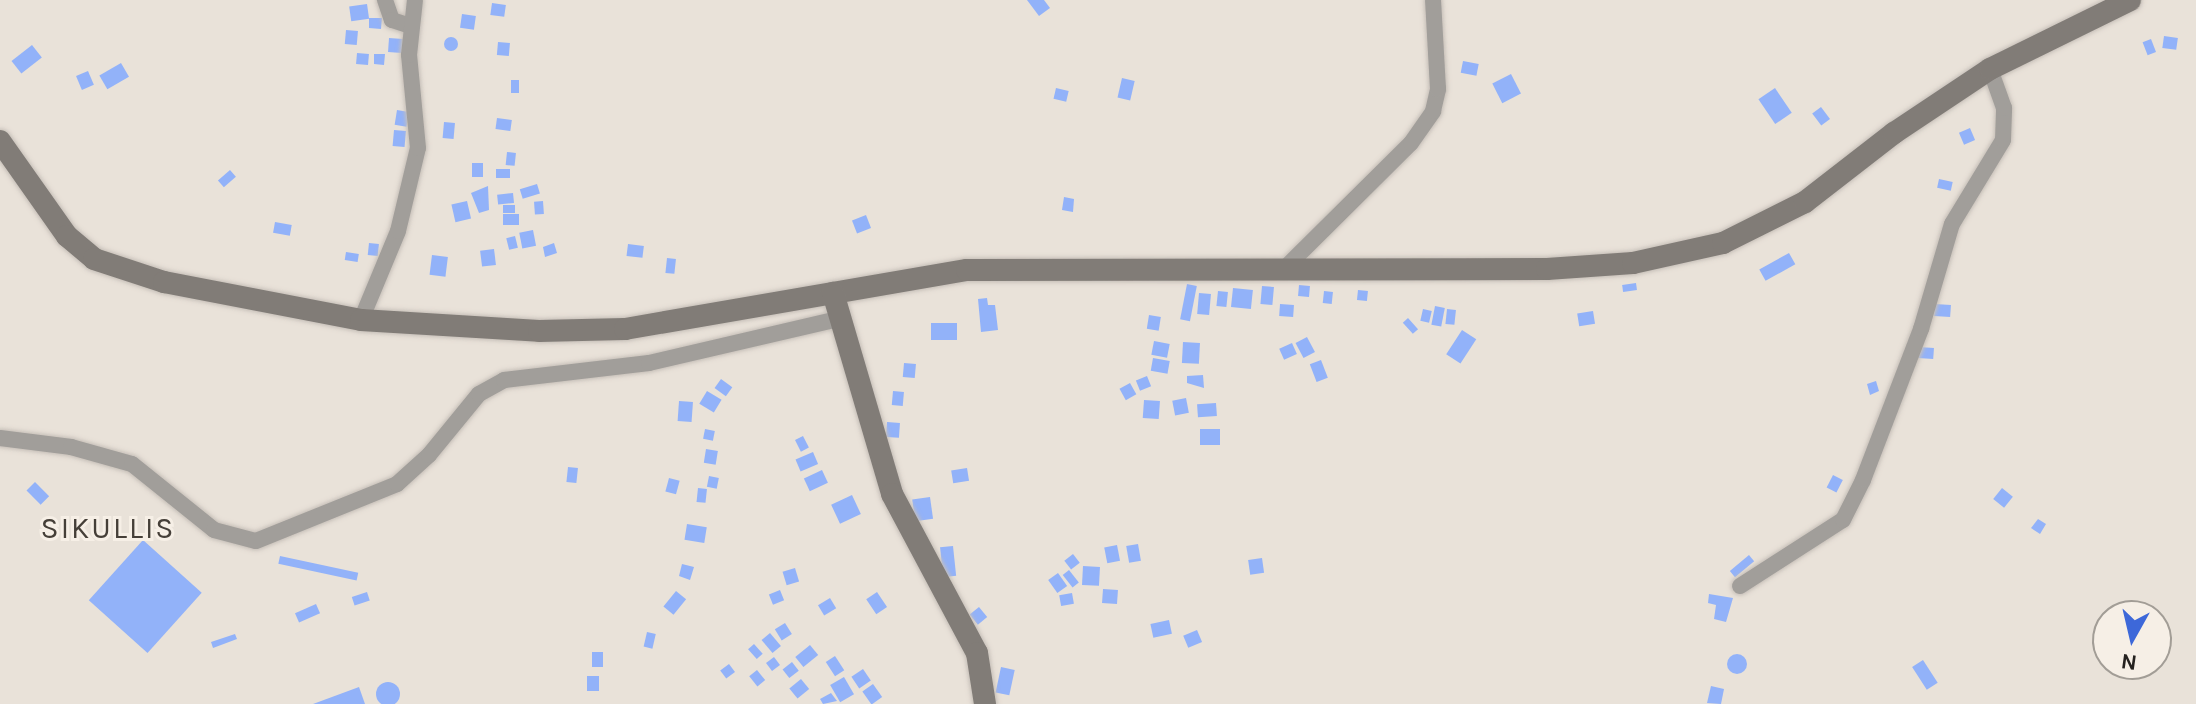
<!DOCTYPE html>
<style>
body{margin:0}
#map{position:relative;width:2196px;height:704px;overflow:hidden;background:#e9e2d9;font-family:Karla,sans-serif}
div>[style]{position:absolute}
.building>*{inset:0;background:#92b2f9;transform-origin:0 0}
.round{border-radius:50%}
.roads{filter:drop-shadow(0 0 2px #c6bfb8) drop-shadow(0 0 2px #c6bfb8)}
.street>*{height:16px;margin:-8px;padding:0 8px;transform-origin:8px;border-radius:8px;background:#a19e9a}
.secondary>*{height:22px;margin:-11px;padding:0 11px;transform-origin:11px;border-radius:11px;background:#817c77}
span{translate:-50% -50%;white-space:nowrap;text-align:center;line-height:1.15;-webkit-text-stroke:6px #f6efe6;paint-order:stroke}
.quarter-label{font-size:30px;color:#453f38;letter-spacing:2px}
.north{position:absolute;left:2092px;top:600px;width:80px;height:80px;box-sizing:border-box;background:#f6efe6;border:2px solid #a29d96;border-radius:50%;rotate:188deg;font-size:22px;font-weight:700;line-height:32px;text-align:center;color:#25221f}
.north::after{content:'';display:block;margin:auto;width:28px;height:36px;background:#3d68d9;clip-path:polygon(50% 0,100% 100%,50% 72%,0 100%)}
</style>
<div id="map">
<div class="building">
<div style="clip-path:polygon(1027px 0,1044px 0,1050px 8px,1039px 16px)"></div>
<div style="left:492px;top:3px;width:14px;height:12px;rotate:8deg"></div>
<div style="left:367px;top:4px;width:15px;height:18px;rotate:82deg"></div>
<div style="left:462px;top:14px;width:14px;height:14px;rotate:8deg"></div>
<div style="clip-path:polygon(369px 18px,382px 18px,381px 29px,369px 28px)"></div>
<div style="left:346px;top:30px;width:12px;height:14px;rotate:5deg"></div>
<div style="left:2164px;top:36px;width:14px;height:12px;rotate:8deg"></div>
<div class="round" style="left:444px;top:37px;width:14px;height:14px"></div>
<div style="left:389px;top:38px;width:14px;height:14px;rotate:4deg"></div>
<div style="left:2151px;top:39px;width:14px;height:9px;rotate:69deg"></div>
<div style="left:498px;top:42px;width:12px;height:13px;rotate:5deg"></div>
<div style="left:32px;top:45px;width:16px;height:26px;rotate:52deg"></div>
<div style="left:357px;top:53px;width:12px;height:11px;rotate:5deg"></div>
<div style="clip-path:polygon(374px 54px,385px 54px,384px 65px,374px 64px)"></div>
<div style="left:1463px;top:61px;width:16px;height:12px;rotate:11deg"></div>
<div style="left:121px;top:63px;width:16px;height:25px;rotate:60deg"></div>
<div style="left:88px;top:71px;width:15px;height:13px;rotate:67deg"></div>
<div style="left:1511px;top:74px;width:22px;height:21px;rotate:63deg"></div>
<div style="left:1122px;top:78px;width:13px;height:20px;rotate:13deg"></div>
<div style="left:511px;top:80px;width:8px;height:13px"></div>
<div style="left:1056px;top:88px;width:13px;height:11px;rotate:13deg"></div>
<div style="left:1775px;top:88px;width:30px;height:20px;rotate:56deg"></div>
<div style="left:1821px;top:107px;width:15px;height:11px;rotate:53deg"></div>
<div style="left:397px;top:110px;width:12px;height:15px;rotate:9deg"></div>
<div style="left:497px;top:118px;width:15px;height:11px;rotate:8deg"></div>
<div style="left:444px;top:122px;width:11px;height:16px;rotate:5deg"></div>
<div style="left:1970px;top:128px;width:13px;height:12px;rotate:67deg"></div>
<div style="left:394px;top:130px;width:12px;height:16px;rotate:5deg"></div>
<div style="left:507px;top:152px;width:9px;height:13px;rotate:6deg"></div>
<div style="left:472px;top:163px;width:11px;height:14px"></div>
<div style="left:496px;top:169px;width:14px;height:9px"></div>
<div style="left:230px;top:170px;width:9px;height:16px;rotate:49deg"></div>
<div style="left:1939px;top:179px;width:14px;height:9px;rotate:12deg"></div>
<div style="left:537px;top:184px;width:10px;height:18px;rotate:73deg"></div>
<div style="clip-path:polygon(488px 186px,489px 210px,479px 213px,471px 193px)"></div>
<div style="left:513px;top:193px;width:10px;height:16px;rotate:84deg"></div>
<div style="clip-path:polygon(1064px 197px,1074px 199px,1073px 212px,1062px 210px)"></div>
<div style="left:467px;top:201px;width:18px;height:16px;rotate:77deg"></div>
<div style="left:543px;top:201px;width:13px;height:9px;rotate:86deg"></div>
<div style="left:503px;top:205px;width:12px;height:8px"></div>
<div style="left:503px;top:214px;width:16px;height:11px"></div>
<div style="left:866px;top:215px;width:14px;height:15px;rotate:69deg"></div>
<div style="left:275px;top:222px;width:17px;height:11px;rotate:10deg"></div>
<div style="left:533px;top:230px;width:16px;height:14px;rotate:79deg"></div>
<div style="left:515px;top:236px;width:12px;height:9px;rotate:76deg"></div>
<div style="left:369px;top:243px;width:10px;height:12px;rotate:6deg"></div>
<div style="clip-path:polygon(554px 243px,557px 253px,545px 257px,543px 247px)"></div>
<div style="left:628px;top:244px;width:16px;height:12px;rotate:7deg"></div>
<div style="left:494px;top:249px;width:16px;height:14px;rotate:83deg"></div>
<div style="left:346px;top:252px;width:13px;height:8px;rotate:9deg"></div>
<div style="left:1789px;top:253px;width:13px;height:34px;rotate:61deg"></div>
<div style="left:432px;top:255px;width:16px;height:20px;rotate:7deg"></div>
<div style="left:667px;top:258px;width:9px;height:15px;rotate:6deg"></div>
<div style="left:1636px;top:283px;width:7px;height:14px;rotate:82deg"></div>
<div style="left:1187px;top:284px;width:10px;height:36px;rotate:11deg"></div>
<div style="left:1299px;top:285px;width:11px;height:11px;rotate:5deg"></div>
<div style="left:1262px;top:286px;width:12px;height:18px;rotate:5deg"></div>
<div style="left:1233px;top:288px;width:20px;height:19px;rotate:6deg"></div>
<div style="left:1358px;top:290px;width:10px;height:10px;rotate:6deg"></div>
<div style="left:1218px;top:291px;width:10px;height:15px;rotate:6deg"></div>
<div style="left:1324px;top:291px;width:9px;height:12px;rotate:6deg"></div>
<div style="left:1199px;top:293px;width:12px;height:21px;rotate:5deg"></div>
<div style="clip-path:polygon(987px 298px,988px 305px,995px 305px,998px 330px,981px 332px,978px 299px)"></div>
<div style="left:1280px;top:304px;width:14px;height:12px;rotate:4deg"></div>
<div style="left:1935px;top:304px;width:16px;height:12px;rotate:4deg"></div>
<div style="left:1435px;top:306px;width:10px;height:19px;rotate:11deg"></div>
<div style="left:1423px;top:309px;width:9px;height:12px;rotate:13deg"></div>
<div style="left:1447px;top:309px;width:9px;height:15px;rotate:6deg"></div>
<div style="left:1593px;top:311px;width:13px;height:16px;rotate:81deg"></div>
<div style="left:1149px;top:315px;width:12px;height:14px;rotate:9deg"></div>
<div style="left:1408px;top:318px;width:15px;height:7px;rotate:48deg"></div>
<div style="left:931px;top:323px;width:26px;height:17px"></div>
<div style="left:1462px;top:330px;width:17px;height:29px;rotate:33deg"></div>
<div style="left:1307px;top:337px;width:17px;height:13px;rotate:62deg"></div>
<div style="left:1154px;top:341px;width:16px;height:14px;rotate:11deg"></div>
<div style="left:1183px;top:342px;width:17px;height:21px;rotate:3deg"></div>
<div style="left:1292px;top:343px;width:12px;height:14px;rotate:66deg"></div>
<div style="left:1919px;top:347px;width:15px;height:11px;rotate:4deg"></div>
<div style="left:1153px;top:358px;width:17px;height:13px;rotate:10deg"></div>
<div style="left:1321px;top:360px;width:19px;height:12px;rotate:69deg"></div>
<div style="left:904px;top:363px;width:12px;height:14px;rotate:5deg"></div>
<div style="clip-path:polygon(1203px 375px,1204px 388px,1187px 383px,1187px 376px)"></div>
<div style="left:1147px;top:376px;width:11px;height:12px;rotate:68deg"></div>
<div style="left:721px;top:379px;width:14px;height:11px;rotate:36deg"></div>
<div style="clip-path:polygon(1876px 381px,1879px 391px,1870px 395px,1867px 384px)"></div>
<div style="left:1130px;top:383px;width:13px;height:12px;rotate:61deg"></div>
<div style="left:707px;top:391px;width:17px;height:15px;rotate:31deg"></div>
<div style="left:893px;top:391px;width:11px;height:14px;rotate:5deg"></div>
<div style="left:1186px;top:398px;width:15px;height:14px;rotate:79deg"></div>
<div style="left:1144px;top:400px;width:16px;height:18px;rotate:4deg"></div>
<div style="left:679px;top:401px;width:14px;height:20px;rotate:4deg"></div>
<div style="left:1216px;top:403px;width:13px;height:19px;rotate:86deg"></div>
<div style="left:887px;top:422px;width:13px;height:15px;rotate:4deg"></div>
<div style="left:705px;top:429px;width:10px;height:10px;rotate:11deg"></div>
<div style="left:1220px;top:429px;width:16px;height:20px;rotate:90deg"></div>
<div style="left:803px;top:436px;width:13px;height:9px;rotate:63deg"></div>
<div style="left:706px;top:449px;width:12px;height:14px;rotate:9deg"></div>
<div style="left:813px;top:452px;width:13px;height:19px;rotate:67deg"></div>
<div style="left:568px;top:467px;width:10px;height:15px;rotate:6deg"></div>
<div style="left:967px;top:468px;width:13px;height:16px;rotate:81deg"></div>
<div style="left:822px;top:470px;width:14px;height:20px;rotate:65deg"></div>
<div style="left:1833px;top:475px;width:11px;height:14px;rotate:27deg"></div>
<div style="left:709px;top:476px;width:10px;height:11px;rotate:11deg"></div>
<div style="left:669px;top:478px;width:11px;height:14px;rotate:15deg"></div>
<div style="left:35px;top:482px;width:20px;height:12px;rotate:45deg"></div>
<div style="left:698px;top:488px;width:9px;height:14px;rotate:6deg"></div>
<div style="left:2002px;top:488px;width:14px;height:14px;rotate:39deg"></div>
<div style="left:852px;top:495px;width:21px;height:23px;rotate:65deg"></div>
<div style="left:930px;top:497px;width:22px;height:18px;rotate:82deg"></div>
<div style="clip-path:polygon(2038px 519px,2046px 524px,2040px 534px,2031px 528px)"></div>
<div style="left:687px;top:524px;width:20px;height:16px;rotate:9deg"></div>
<div style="left:143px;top:540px;width:79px;height:81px;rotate:42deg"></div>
<div style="left:1138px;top:544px;width:17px;height:12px;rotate:80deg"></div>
<div style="left:1117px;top:545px;width:16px;height:13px;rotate:79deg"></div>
<div style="left:953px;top:546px;width:30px;height:13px;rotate:84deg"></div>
<div style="left:1073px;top:554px;width:11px;height:11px;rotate:52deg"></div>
<div style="left:1749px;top:555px;width:8px;height:25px;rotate:50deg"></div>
<div style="left:280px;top:556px;width:80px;height:8px;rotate:12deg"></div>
<div style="left:1262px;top:558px;width:15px;height:14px;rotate:82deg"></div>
<div style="clip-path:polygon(682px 564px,694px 567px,690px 580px,679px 576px)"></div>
<div style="left:1083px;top:566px;width:17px;height:19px;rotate:3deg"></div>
<div style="left:795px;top:568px;width:14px;height:13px;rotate:73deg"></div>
<div style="left:1069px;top:570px;width:16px;height:8px;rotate:52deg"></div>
<div style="left:1058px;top:573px;width:16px;height:12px;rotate:55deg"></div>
<div style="left:1103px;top:589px;width:15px;height:14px;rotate:4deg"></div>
<div style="left:780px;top:590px;width:11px;height:12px;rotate:68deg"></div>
<div style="left:676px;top:591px;width:13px;height:20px;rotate:39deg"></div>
<div style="left:367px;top:592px;width:9px;height:16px;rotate:72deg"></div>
<div style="left:877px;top:592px;width:18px;height:13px;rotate:56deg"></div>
<div style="left:1072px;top:593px;width:11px;height:13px;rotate:80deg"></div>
<div style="clip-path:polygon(1709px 594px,1733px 598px,1726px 622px,1714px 619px,1716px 605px,1708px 603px)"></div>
<div style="left:830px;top:598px;width:12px;height:14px;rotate:59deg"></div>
<div style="left:316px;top:604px;width:10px;height:23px;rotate:66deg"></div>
<div style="left:979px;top:607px;width:13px;height:12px;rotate:51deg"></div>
<div style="left:1169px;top:620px;width:14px;height:19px;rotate:78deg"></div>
<div style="left:785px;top:623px;width:13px;height:12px;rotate:58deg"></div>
<div style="left:1197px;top:630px;width:13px;height:15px;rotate:67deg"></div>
<div style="left:647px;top:632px;width:9px;height:15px;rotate:13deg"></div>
<div style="left:770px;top:633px;width:17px;height:11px;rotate:50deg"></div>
<div style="clip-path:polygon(235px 634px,237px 639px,213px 648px,211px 642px)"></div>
<div style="left:754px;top:644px;width:13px;height:8px;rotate:48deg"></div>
<div style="left:810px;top:645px;width:13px;height:19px;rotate:51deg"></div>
<div style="left:592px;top:652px;width:11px;height:15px"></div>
<div class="round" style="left:1727px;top:654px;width:20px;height:20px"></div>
<div style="left:835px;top:656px;width:17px;height:11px;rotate:57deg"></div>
<div style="left:774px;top:657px;width:10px;height:10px;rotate:53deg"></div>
<div style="left:1923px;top:660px;width:27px;height:13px;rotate:57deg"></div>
<div style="left:792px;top:662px;width:11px;height:12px;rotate:52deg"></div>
<div style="left:729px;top:664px;width:10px;height:11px;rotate:53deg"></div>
<div style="left:1001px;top:667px;width:14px;height:26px;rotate:12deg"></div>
<div style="left:863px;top:669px;width:14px;height:14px;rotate:56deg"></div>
<div style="left:757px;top:670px;width:13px;height:10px;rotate:51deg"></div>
<div style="left:587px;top:676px;width:12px;height:15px"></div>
<div style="left:844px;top:677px;width:20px;height:16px;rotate:60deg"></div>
<div style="left:801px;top:679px;width:13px;height:15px;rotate:51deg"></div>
<div class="round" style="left:376px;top:682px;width:24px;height:24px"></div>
<div style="left:873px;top:684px;width:16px;height:13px;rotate:55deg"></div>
<div style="clip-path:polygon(1711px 686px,1724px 689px,1721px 704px,1707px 703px)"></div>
<div style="clip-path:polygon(359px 687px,365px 704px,313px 704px)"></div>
<div style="clip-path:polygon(831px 693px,837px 701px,823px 704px,820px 699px)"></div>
</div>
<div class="roads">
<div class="street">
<div style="left:385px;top:0;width:21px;rotate:71deg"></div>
<div style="left:392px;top:20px;width:20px;rotate:18deg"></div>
<div style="left:1281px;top:272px;width:183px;rotate:-44.8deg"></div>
<div style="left:1411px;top:143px;width:39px;rotate:-55deg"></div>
<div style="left:1433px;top:111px;width:23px;rotate:-77deg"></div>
<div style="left:1438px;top:89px;width:89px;rotate:-93.2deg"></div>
<div style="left:361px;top:320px;width:96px;rotate:-67.4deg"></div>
<div style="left:398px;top:231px;width:85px;rotate:-76.5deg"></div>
<div style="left:418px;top:148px;width:93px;rotate:-95.5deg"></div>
<div style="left:409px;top:55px;width:55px;rotate:-83.8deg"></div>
<div style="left:0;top:438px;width:72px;rotate:7.2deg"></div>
<div style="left:71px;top:447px;width:63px;rotate:15.6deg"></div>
<div style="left:132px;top:464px;width:105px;rotate:38.8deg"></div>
<div style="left:214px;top:530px;width:43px;rotate:14.7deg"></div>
<div style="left:256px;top:541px;width:152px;rotate:-22deg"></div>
<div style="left:397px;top:484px;width:43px;rotate:-42.2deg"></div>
<div style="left:429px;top:455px;width:79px;rotate:-50.7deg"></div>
<div style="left:479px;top:394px;width:29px;rotate:-29deg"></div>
<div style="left:504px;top:380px;width:146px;rotate:-6.7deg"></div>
<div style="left:649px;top:363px;width:198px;rotate:-13.1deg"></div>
<div style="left:1740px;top:586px;width:122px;rotate:-32.7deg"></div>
<div style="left:1843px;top:520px;width:45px;rotate:-63.4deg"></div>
<div style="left:1863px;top:480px;width:162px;rotate:-69deg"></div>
<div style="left:1921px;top:329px;width:109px;rotate:-73.6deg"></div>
<div style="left:1952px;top:224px;width:98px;rotate:-58.7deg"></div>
<div style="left:2003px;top:140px;width:32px;rotate:-88deg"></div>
<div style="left:2004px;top:108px;width:41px;rotate:-109.7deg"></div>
</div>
<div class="secondary">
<div style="left:0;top:141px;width:116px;rotate:54.8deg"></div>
<div style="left:67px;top:236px;width:35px;rotate:40deg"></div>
<div style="left:94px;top:259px;width:74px;rotate:18.2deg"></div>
<div style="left:164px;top:282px;width:201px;rotate:10.9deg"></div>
<div style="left:361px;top:320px;width:178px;rotate:3.5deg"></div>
<div style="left:539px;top:331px;width:86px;rotate:-1.3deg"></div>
<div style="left:625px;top:329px;width:347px;rotate:-9.8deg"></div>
<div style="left:967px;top:270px;width:580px;rotate:-0.1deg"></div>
<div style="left:1547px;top:269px;width:86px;rotate:-4deg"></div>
<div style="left:1633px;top:263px;width:92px;rotate:-12.5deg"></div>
<div style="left:1723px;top:243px;width:92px;rotate:-26.6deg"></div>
<div style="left:1805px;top:202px;width:113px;rotate:-37.8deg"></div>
<div style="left:1894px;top:133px;width:115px;rotate:-33.7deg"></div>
<div style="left:1990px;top:69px;width:156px;rotate:-26.2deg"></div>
<div style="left:833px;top:293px;width:209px;rotate:73.6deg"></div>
<div style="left:892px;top:494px;width:180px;rotate:61.9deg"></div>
<div style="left:977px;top:653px;width:52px;rotate:81.1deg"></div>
</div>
</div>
<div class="quarter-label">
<span style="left:108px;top:528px">SIKULLIS</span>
</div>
<div class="north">N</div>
</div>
